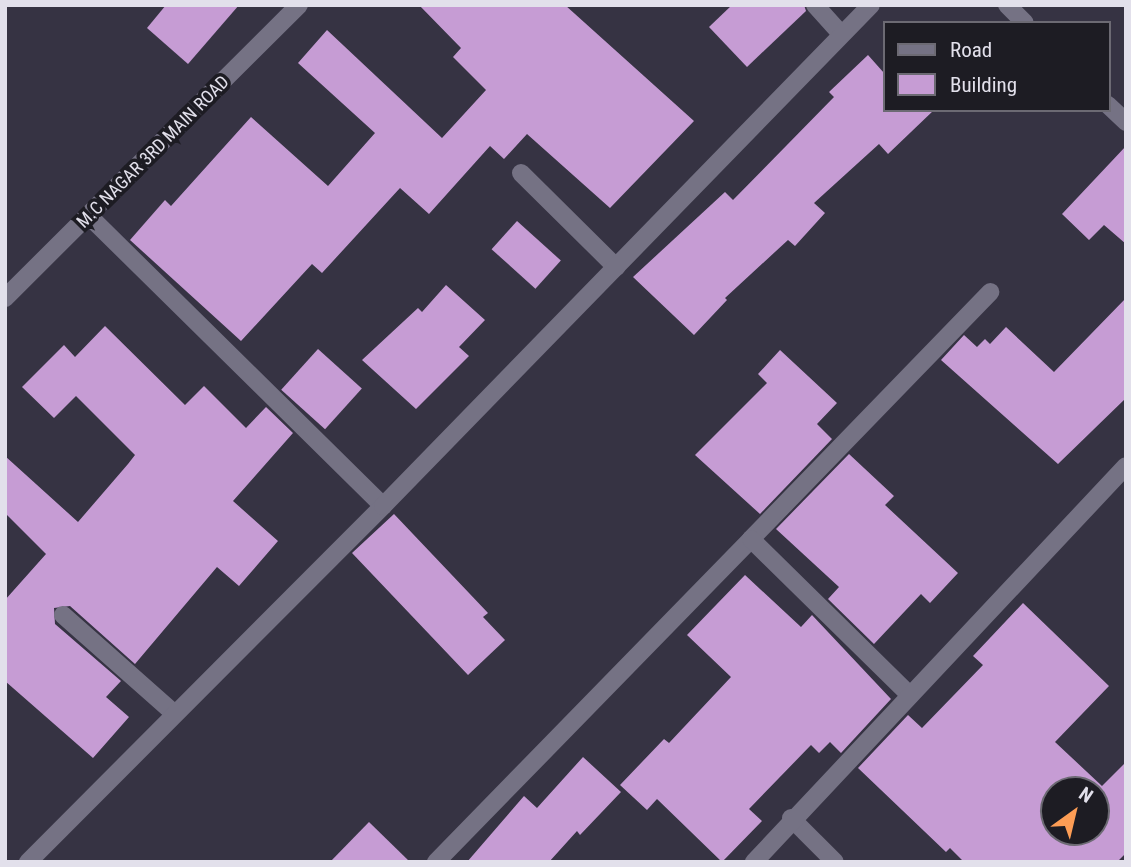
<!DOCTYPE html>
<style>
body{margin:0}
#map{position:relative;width:1131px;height:867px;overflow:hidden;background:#363343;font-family:"Roboto Condensed",sans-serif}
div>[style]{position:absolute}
.building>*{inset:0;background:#c69cd4;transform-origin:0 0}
.minor>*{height:18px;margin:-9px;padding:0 9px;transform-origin:9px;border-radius:9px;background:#757284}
span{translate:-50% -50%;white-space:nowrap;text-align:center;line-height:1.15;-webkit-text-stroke:7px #1d1c23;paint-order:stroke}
.street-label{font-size:18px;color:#e2e0eb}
.frame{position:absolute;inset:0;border:7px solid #e2e0eb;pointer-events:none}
.legend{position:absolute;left:883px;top:21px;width:228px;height:91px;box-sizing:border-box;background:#1d1c23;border:2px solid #6c6a73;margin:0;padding:9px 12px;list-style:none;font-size:21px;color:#e2e0eb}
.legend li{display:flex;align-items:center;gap:14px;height:35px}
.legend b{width:35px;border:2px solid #6c6a73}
.north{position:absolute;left:1040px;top:776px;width:70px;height:70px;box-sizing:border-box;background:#1d1c23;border:2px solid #6c6a73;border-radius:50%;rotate:34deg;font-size:19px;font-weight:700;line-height:28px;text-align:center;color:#e2e0eb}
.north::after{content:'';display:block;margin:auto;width:24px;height:32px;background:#fd9d55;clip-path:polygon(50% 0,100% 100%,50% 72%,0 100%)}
</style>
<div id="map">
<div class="building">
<div style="clip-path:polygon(166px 5px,239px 5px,188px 64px,147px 28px)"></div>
<div style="clip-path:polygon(419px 5px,565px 5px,694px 121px,610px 208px,527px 134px,504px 159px,490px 146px,429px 214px,400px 188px,322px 273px,312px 264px,241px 341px,130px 240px,165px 200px,171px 206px,251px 117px,328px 186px,375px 133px,298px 63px,327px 30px,442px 138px,486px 90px,453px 57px,461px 48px)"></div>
<div style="clip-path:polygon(732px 5px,804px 5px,806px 11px,747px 67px,709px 27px)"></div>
<div style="clip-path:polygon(868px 55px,884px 73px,884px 110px,934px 110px,888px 154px,879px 144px,814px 203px,825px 213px,795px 246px,788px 240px,725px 298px,727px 300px,694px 335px,633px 277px,725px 192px,733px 200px,834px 97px,829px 92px)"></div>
<div style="clip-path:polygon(1126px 146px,1126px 244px,1104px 225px,1089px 240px,1062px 214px)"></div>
<div style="left:517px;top:221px;width:59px;height:38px;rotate:42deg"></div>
<div style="clip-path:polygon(446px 285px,485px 320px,459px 347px,469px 356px,416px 409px,362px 360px,418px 308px,422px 312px)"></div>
<div style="clip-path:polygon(1126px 298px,1126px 398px,1058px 464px,941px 360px,964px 335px,977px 347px,985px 339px,990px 344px,1006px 327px,1054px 372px)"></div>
<div style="clip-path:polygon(105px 326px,185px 405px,204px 386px,246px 428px,266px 407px,293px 433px,233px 501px,278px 541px,239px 586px,217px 567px,135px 664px,70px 606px,54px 608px,55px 624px,121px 681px,106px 697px,129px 717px,93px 758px,5px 681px,5px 600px,46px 554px,5px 513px,5px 456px,78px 522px,128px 464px,135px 455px,76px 396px,54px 418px,22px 387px,64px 345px,75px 357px)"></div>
<div style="left:318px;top:349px;width:59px;height:55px;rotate:42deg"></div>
<div style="clip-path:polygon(780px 350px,837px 403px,817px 424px,832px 439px,760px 514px,695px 455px,767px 383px,758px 374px)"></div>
<div style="clip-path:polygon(849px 454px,894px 496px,885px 505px,958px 573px,930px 603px,921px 594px,874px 644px,828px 599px,839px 587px,776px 529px)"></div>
<div style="clip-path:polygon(394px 514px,488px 613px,483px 617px,505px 640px,468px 675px,352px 553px)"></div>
<div style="clip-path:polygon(745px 575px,801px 627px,812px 615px,891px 699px,841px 753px,830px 742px,819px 753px,811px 745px,749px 809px,762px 821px,722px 862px,657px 799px,647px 810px,620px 785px,664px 739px,669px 743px,731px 677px,687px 635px)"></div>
<div style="clip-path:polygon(evenodd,1023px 603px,1109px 686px,1055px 742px,1102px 786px,1126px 762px,1126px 853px,1117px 862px,964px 862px,950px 848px,946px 852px,858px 768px,908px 715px,922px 728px,983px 665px,973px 656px,1023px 603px,1054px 790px,1096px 790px,1096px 832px,1054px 832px,1054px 790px)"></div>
<div style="clip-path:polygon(583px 757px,621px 792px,580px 835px,577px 831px,549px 862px,467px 862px,524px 796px,537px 808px)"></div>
<div style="clip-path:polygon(369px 822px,410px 862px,330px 862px)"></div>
</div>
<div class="minor">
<div style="left:815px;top:5px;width:39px;rotate:48deg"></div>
<div style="left:1007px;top:5px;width:25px;rotate:45deg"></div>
<div style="left:1108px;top:105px;width:25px;rotate:43deg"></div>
<div style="left:521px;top:173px;width:134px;rotate:44.7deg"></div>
<div style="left:89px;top:216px;width:413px;rotate:44.6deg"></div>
<div style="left:5px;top:298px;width:415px;rotate:-44.9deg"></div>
<div style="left:751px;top:539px;width:344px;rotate:-45.9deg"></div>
<div style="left:63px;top:615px;width:149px;rotate:41.5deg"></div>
<div style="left:791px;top:818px;width:62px;rotate:45deg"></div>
<div style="left:28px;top:862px;width:503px;rotate:-45.08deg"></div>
<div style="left:383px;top:506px;width:699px;rotate:-45.75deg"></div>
<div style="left:436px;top:862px;width:451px;rotate:-45.7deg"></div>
<div style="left:751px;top:539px;width:223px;rotate:44.5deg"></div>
<div style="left:754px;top:862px;width:543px;rotate:-46.79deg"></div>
</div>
<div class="street-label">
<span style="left:153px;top:152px;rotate:-45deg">M.C NAGAR 3RD MAIN ROAD</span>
</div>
<div class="frame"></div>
<ul class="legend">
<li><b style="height:9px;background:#757284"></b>Road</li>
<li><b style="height:19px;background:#c69cd4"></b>Building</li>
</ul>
<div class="north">N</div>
</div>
